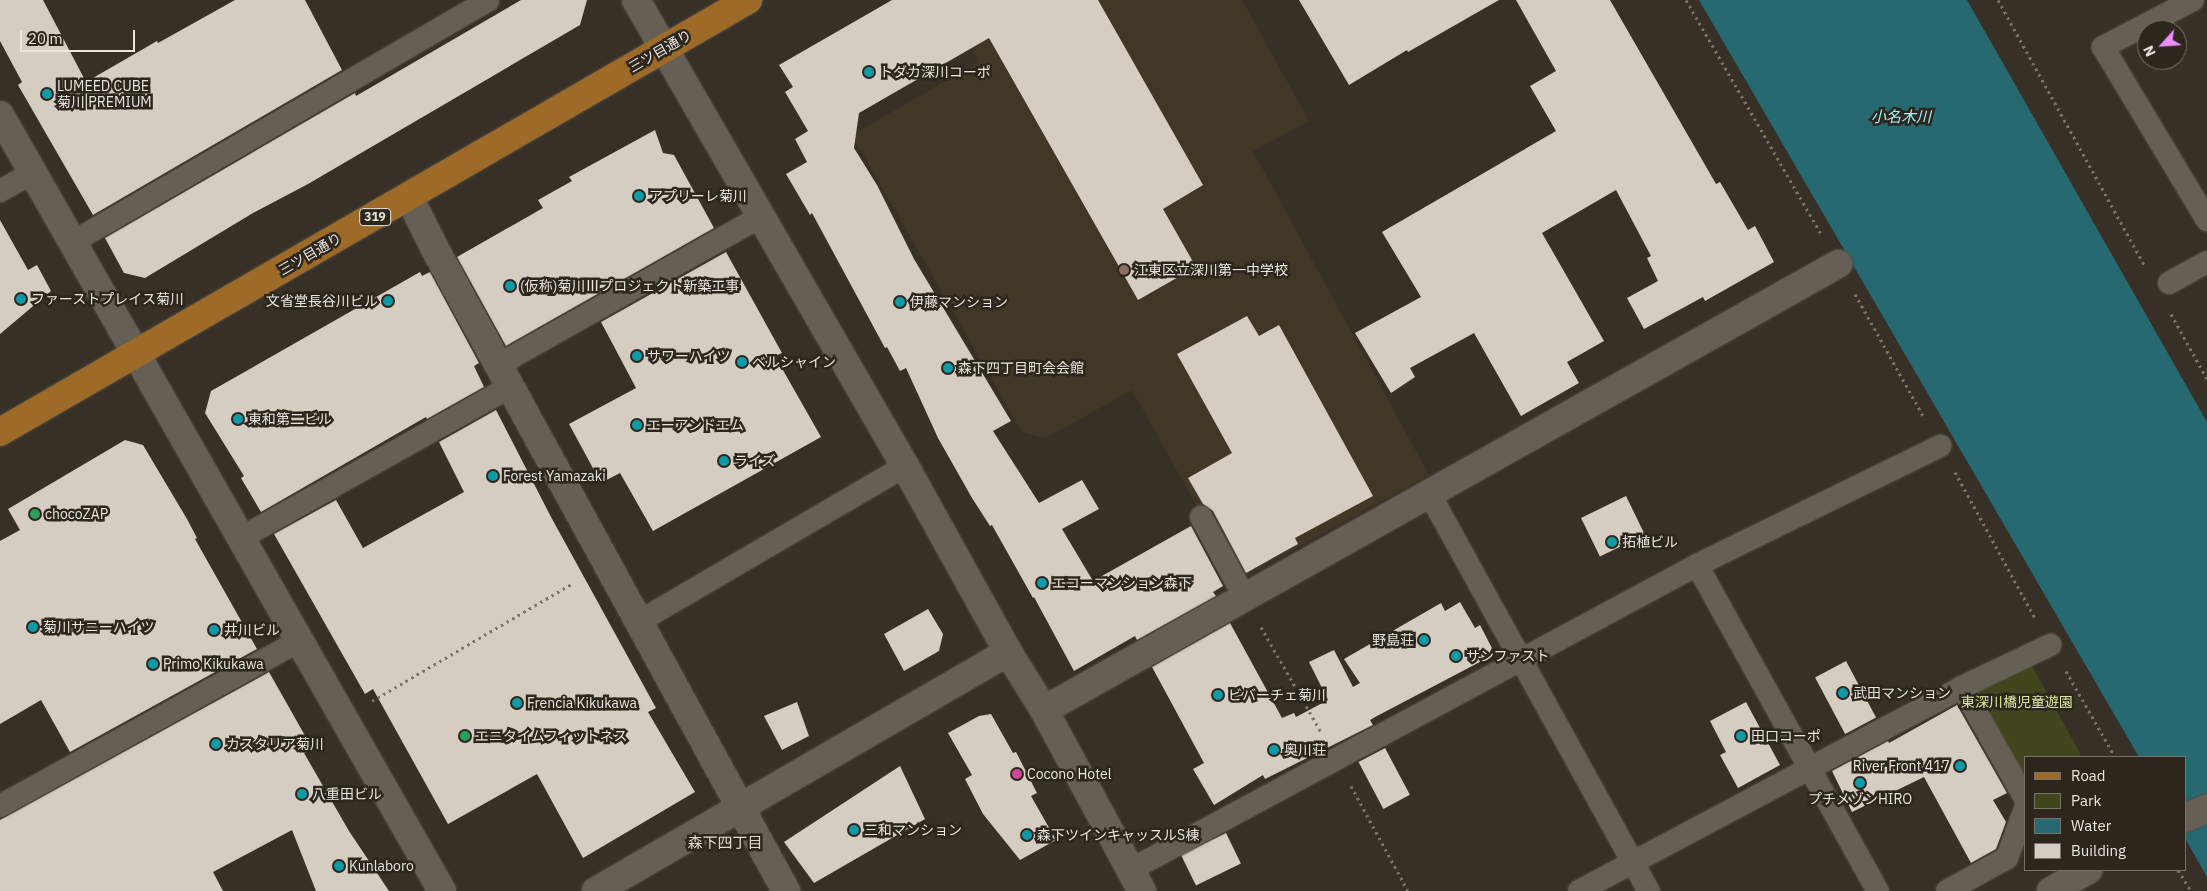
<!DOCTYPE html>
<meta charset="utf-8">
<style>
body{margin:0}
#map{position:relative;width:2207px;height:891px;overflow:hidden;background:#373027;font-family:"IBM Plex Sans","Noto Sans JP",sans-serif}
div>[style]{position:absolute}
.built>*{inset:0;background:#413727}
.green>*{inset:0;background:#42461d}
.water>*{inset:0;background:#276971}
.building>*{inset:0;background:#d5cdc1;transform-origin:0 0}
.path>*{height:3px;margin-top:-1.5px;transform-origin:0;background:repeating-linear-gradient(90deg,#7a746c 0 2.5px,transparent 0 6.5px)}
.roads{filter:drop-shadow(0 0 1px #534d45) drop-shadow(0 0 1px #534d45)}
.lane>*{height:22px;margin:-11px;padding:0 11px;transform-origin:11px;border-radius:11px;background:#665f55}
.street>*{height:28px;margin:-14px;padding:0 14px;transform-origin:14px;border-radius:14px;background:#665f55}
.secondary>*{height:28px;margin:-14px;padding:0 14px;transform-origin:14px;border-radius:14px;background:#665f55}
.primary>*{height:28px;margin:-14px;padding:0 14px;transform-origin:14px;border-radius:14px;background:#9d6b27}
.dots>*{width:14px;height:14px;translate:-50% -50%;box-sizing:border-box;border:2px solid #2c261d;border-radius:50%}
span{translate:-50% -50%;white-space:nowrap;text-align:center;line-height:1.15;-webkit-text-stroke:5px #2c261d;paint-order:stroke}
.shield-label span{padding:1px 4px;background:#2c261d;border:1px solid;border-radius:4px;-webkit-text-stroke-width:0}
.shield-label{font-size:12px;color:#e9e5df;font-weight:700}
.street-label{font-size:14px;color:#e9e5df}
.poi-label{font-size:14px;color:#e9e5df}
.left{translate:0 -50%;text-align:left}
.right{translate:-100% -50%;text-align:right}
.park-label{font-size:14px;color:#dfe89d}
.water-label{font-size:15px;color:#a5f3fd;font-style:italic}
.neighbourhood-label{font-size:15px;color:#e0d8cc}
.legend{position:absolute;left:2024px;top:756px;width:162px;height:115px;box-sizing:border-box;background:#2c261d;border:1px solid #78726b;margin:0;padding:6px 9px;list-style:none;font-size:15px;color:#e9e5df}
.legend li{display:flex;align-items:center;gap:10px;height:25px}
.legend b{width:25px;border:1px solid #78726b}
.north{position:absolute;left:2137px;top:20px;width:50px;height:50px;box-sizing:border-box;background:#2c261d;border:1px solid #78726b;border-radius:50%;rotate:244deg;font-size:14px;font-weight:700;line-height:20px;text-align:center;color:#e9e5df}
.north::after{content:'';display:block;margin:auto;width:18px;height:22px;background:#eb8dfb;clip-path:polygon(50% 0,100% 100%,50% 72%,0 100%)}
.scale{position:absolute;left:20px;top:30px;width:115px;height:22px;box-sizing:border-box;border:2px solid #e9e5df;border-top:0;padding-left:6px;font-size:15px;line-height:18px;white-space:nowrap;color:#e9e5df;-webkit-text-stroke:4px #2c261d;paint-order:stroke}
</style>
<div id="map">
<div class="built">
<div style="clip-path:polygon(945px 0,1242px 0,1309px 121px,1253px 151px,1429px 475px,1238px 580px,1132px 390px,1046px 438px,1022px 432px,852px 135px,978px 62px)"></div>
</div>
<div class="green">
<div style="clip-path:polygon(2030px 662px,2081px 755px,2078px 757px,2026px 757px,2026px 779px,1975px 689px)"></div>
</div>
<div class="water">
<div style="clip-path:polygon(1699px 0,1967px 0,2207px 422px,2207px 877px,2186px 840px,2186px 757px,2139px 757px)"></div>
</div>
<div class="building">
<div style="clip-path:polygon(0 0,43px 0,86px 82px,157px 41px,158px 43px,235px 0,305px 0,342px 70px,93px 215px,18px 85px,22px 82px,0 41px)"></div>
<div style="clip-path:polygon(521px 0,587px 0,580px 25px,556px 39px,308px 184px,253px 213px,145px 278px,124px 273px,105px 238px,355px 93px,356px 96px)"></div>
<div style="clip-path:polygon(892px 0,1098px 0,1203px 185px,1163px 209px,1196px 267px,1138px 300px,989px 38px,859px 113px,854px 148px,877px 185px,914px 259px,1011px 421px,993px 431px,1039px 503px,1082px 480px,1099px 509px,1062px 529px,1093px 581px,1191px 526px,1223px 586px,1213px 592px,1216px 596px,1137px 640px,1135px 636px,1074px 671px,1034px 597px,1033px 598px,992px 525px,990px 526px,972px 498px,938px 438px,906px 368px,900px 371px,887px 347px,885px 348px,812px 213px,810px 215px,786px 174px,807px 162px,795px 139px,808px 131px,785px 92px,793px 87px,779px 65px)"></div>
<div style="clip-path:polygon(1299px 0,1499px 0,1408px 52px,1407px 50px,1349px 85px)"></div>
<div style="clip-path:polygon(1516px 0,1610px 0,1716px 184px,1720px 182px,1748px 230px,1755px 226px,1774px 262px,1705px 301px,1703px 297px,1644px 329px,1627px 298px,1658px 281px,1647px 258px,1651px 256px,1616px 190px,1542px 233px,1604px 341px,1567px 362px,1579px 383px,1521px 416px,1474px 333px,1410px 368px,1415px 377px,1391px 393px,1355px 333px,1421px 297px,1382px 232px,1556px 131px,1530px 86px,1556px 71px)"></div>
<div style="clip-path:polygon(655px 130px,663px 153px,674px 155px,714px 228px,506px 346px,457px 257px,543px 208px,538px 200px,572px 181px,569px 177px)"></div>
<div style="clip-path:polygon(0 220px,28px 270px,37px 265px,51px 291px,0 334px)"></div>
<div style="clip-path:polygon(726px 252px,782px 353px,775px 356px,821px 437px,653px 531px,620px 473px,601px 483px,569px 424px,636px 388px,601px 322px)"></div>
<div style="clip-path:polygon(420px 272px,422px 276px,430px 272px,479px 363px,474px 366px,484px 387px,427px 419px,426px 417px,261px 512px,241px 478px,244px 476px,205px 413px,211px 391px)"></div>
<div style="clip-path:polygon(1247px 316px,1259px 336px,1279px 325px,1373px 496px,1295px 538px,1298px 544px,1246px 573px,1213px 511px,1203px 504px,1188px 478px,1232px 453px,1177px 354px)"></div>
<div style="clip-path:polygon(496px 410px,551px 517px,656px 708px,648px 712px,695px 792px,583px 858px,537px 774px,448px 824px,373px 689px,365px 694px,274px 534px,336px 500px,363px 548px,464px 492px,439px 442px)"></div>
<div style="clip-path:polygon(125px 440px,143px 445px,187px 519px,197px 538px,195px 539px,257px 649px,70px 752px,41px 700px,0 724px,0 541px,20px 530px,8px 509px)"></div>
<div style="left:1626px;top:496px;width:43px;height:50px;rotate:64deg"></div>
<div style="clip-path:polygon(1460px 602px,1475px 628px,1480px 625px,1495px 654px,1377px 716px,1370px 720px,1373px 725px,1265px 779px,1263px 775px,1214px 805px,1193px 769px,1204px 763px,1152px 667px,1230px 623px,1282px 718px,1294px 713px,1296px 717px,1328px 700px,1309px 662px,1334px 650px,1353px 687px,1360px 683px,1344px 659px,1441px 603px,1445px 611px)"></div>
<div style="clip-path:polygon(928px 609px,943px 634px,939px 651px,904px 671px,884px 634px)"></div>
<div style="left:1846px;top:661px;width:64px;height:35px;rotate:62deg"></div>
<div style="clip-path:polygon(269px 672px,312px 748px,304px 753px,349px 831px,389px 891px,316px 891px,292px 830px,213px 872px,223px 891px,0 891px,0 820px)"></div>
<div style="clip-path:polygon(797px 702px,809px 736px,782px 750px,764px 716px)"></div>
<div style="clip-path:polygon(1746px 702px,1780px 765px,1738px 788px,1720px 755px,1726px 752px,1710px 721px)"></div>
<div style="clip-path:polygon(1957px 705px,2007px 793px,1993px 800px,2006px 822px,1996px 849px,1971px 863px,1924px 777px,1852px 812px,1832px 771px,1888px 741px,1889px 743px)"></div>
<div style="clip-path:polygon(991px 714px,1013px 753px,1016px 752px,1037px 793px,1031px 796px,1056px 840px,1020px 860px,983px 814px,965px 779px,972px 775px,948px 733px,979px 716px)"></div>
<div style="left:1385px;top:748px;width:53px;height:30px;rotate:62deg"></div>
<div style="clip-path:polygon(900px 766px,925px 819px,814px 883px,784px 842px)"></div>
<div style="left:1226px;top:833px;width:34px;height:50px;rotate:64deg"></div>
</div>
<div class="path">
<div style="left:1686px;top:0;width:270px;rotate:60deg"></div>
<div style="left:1998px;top:0;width:302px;rotate:61.1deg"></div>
<div style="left:1855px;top:294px;width:143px;rotate:60.8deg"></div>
<div style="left:2171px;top:314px;width:74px;rotate:61deg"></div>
<div style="left:1955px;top:472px;width:166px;rotate:61.3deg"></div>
<div style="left:1261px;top:627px;width:121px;rotate:60.3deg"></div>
<div style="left:2066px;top:671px;width:99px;rotate:60.3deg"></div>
<div style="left:372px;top:701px;width:233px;rotate:-30.4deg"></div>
<div style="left:1351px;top:786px;width:119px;rotate:61.5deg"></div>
<div style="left:2178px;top:870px;width:25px;rotate:58deg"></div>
</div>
<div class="roads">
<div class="lane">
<div style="left:2193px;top:0;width:102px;rotate:152.4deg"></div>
<div style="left:2103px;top:47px;width:202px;rotate:59deg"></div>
<div style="left:0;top:191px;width:38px;rotate:-29deg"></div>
<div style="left:73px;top:242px;width:480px;rotate:-30.2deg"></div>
<div style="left:2169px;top:283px;width:43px;rotate:-28.9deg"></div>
<div style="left:500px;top:364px;width:299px;rotate:-29.5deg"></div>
<div style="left:1429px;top:493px;width:455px;rotate:61.1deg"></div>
<div style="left:1201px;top:517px;width:92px;rotate:61.5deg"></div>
<div style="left:241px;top:538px;width:311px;rotate:-29.3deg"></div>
<div style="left:1697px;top:565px;width:373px;rotate:61deg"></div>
<div style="left:640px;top:621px;width:307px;rotate:-30.3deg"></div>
<div style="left:1962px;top:687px;width:130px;rotate:60.5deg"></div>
<div style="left:0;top:806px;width:342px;rotate:-28.9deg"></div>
<div style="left:1132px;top:869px;width:642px;rotate:-28.28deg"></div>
<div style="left:1697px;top:565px;width:271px;rotate:-26.1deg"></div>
<div style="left:1579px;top:891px;width:434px;rotate:-28deg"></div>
<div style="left:1962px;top:687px;width:98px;rotate:-25.5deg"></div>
<div style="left:1947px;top:891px;width:68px;rotate:-28.8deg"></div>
<div style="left:2007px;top:858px;width:55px;rotate:-69.9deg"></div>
</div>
<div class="street">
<div style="left:0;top:115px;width:893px;rotate:60.33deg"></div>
<div style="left:409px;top:197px;width:58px;rotate:63.4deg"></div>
<div style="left:435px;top:249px;width:732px;rotate:61.33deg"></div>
<div style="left:1044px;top:710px;width:911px;rotate:-29.32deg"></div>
<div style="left:2186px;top:818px;width:23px;rotate:-25deg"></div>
<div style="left:596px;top:891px;width:476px;rotate:-30.1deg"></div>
<div style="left:2051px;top:891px;width:43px;rotate:-29.6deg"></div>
</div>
<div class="secondary">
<div style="left:636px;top:0;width:538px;rotate:60deg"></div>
<div style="left:905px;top:466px;width:213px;rotate:61deg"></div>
<div style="left:1008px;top:652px;width:68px;rotate:58.2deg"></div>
<div style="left:1044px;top:710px;width:206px;rotate:61.6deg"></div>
</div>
<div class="primary">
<div style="left:0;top:432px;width:864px;rotate:-30.01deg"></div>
</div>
</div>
<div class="dots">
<div style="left:869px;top:72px;background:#0f9aa8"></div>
<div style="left:47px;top:94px;background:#0f9aa8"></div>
<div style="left:639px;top:196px;background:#0f9aa8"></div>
<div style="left:1124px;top:270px;background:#8d6e63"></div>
<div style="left:510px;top:286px;background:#0f9aa8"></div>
<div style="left:21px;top:299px;background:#0f9aa8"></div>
<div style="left:388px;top:301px;background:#0f9aa8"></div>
<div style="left:900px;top:302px;background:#0f9aa8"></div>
<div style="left:637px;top:356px;background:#0f9aa8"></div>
<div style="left:742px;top:362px;background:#0f9aa8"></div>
<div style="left:948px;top:368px;background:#0f9aa8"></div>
<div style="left:238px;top:419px;background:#0f9aa8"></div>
<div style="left:637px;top:425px;background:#0f9aa8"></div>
<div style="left:724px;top:461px;background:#0f9aa8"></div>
<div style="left:493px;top:476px;background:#0f9aa8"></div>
<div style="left:35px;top:514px;background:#2e9e5b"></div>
<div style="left:1612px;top:542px;background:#0f9aa8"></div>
<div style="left:1042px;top:583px;background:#0f9aa8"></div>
<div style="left:33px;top:627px;background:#0f9aa8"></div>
<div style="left:214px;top:630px;background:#0f9aa8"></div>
<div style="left:1424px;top:640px;background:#0f9aa8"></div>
<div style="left:1456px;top:656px;background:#0f9aa8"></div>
<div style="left:153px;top:664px;background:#0f9aa8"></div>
<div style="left:1843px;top:693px;background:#0f9aa8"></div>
<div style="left:1218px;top:695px;background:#0f9aa8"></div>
<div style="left:517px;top:703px;background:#0f9aa8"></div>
<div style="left:465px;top:736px;background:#2e9e5b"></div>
<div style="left:1741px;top:736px;background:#0f9aa8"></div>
<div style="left:216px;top:744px;background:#0f9aa8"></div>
<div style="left:1274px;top:750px;background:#0f9aa8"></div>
<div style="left:1960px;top:766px;background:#0f9aa8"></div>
<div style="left:1017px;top:774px;background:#d1479c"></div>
<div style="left:1860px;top:783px;background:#0f9aa8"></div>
<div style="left:302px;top:794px;background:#0f9aa8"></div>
<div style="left:854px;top:830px;background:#0f9aa8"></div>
<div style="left:1027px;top:835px;background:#0f9aa8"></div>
<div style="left:339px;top:866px;background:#0f9aa8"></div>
</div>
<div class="shield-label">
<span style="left:375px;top:217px">319</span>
</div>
<div class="street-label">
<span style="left:660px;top:51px;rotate:-30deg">三ツ目通り</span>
<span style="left:310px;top:254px;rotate:-30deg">三ツ目通り</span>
</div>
<div class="poi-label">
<span class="left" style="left:879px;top:72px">トダカ深川コーポ</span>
<span class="left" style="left:57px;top:94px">LUMEED CUBE<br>菊川 PREMIUM</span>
<span class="left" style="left:649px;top:196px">アプリーレ菊川</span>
<span class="left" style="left:1134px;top:270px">江東区立深川第一中学校</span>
<span class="left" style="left:520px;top:286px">(仮称)菊川Ⅲプロジェクト新築工事</span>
<span class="left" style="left:31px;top:299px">ファーストプレイス菊川</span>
<span class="right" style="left:378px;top:301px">文省堂長谷川ビル</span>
<span class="left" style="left:910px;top:302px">伊藤マンション</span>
<span class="left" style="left:647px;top:356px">サワーハイツ</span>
<span class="left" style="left:752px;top:362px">ベルシャイン</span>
<span class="left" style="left:958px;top:368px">森下四丁目町会会館</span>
<span class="left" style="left:248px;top:419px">東和第二ビル</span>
<span class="left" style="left:647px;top:425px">エーアンドエム</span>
<span class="left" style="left:734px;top:461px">ライズ</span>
<span class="left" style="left:503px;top:476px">Forest Yamazaki</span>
<span class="left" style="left:45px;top:514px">chocoZAP</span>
<span class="left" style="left:1622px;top:542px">拓植ビル</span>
<span class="left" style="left:1052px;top:583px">エコーマンション森下</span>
<span class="left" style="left:43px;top:627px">菊川サニーハイツ</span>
<span class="left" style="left:224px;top:630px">井川ビル</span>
<span class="right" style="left:1414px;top:640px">野島荘</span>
<span class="left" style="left:1466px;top:656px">サンファスト</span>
<span class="left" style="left:163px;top:664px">Primo Kikukawa</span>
<span class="left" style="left:1853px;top:693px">武田マンション</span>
<span class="left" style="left:1228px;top:695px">ビバーチェ菊川</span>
<span class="left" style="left:527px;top:703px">Frencia Kikukawa</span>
<span class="left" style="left:475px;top:736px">エニタイムフィットネス</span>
<span class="left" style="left:1751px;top:736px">田口コーポ</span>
<span class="left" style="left:226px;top:744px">カスタリア菊川</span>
<span class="left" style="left:1284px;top:750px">奥川荘</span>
<span class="right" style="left:1950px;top:766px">River Front 417</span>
<span class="left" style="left:1027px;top:774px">Cocono Hotel</span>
<span class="left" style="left:312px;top:794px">八重田ビル</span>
<span style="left:1860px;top:799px">プチメゾンHIRO</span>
<span class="left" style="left:864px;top:830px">三和マンション</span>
<span class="left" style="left:1037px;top:835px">森下ツインキャッスルS棟</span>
<span class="left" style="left:349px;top:866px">Kunlaboro</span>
</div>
<div class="park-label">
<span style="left:2017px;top:702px">東深川橋児童遊園</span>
</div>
<div class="water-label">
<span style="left:1901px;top:117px">小名木川</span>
</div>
<div class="neighbourhood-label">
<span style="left:725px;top:843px">森下四丁目</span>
</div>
<ul class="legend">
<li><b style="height:6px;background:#9d6b27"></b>Road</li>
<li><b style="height:14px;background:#42461d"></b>Park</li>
<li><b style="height:14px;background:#276971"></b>Water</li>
<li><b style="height:14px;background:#d5cdc1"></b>Building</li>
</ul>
<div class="north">N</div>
<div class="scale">20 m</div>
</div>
